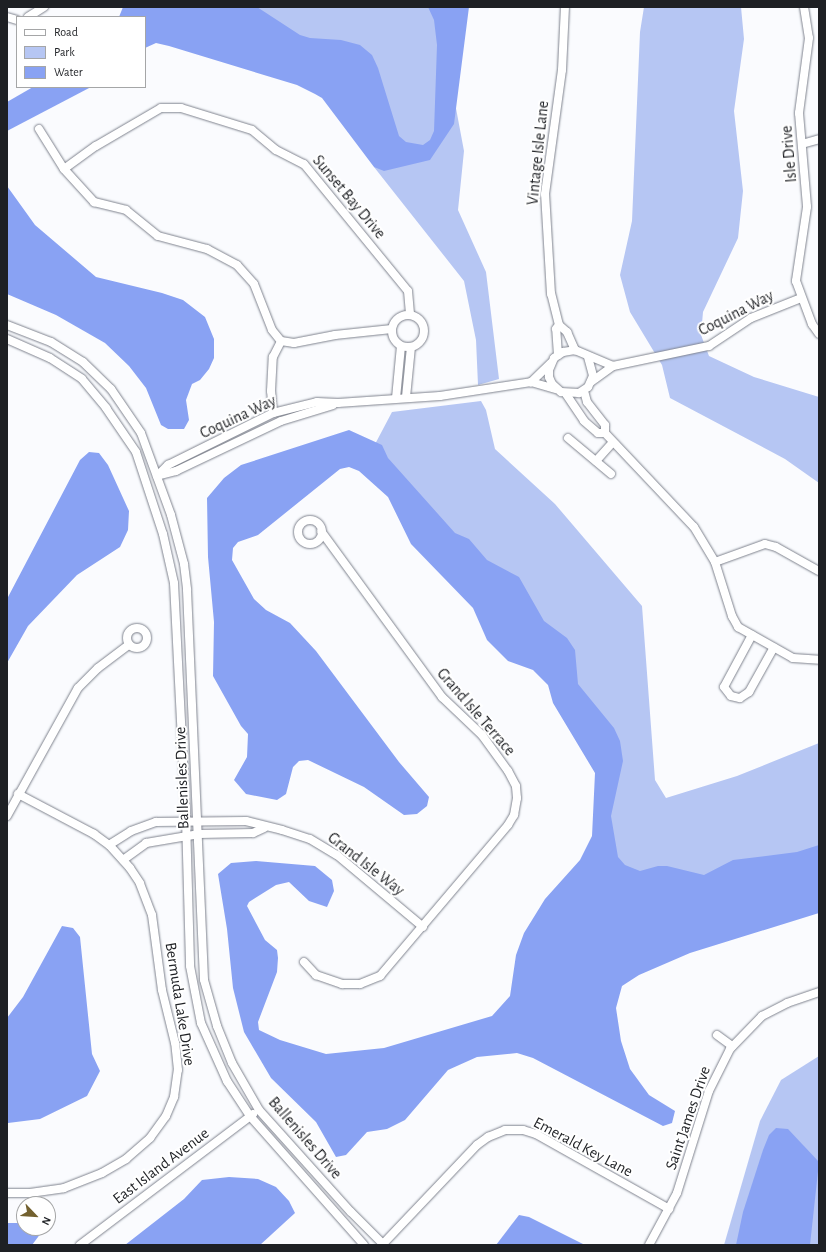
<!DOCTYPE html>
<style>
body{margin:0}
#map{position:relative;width:826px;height:1252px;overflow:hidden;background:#fafbfe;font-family:"Alegreya Sans",sans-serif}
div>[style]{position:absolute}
.green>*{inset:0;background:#b6c6f3}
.water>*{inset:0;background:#89a2f3}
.roads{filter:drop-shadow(0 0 1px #7f838e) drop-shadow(0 0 1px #7f838e)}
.minor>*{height:8px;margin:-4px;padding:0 4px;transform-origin:4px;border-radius:4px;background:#fff}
.minor>.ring{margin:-4px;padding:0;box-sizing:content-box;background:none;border:8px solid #fff;border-radius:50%}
span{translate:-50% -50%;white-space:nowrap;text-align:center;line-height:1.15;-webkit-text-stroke:4px #fff;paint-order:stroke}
.street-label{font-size:16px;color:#1e2024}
.frame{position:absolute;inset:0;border:8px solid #1e2024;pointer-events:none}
.legend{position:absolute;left:16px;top:16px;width:130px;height:72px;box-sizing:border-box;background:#fff;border:1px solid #a5a6a7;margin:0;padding:5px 7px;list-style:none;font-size:12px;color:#1e2024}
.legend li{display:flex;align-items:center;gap:8px;height:20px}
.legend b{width:20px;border:1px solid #a5a6a7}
.north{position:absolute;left:16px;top:1196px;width:40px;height:40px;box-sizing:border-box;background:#fff;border:1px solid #a5a6a7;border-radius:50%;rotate:115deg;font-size:11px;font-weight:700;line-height:16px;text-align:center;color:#1e2024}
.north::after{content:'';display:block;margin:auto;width:14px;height:18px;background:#73612f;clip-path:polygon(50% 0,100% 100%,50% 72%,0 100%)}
</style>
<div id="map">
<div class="green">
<div style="clip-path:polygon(227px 7px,437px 7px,464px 151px,458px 210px,486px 272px,499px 379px,478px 385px,476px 340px,464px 281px,374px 167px,376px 87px,323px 48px)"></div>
<div style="clip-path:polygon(644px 7px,741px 7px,744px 39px,734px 111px,743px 191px,738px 238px,703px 312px,701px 335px,709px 356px,754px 377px,819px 397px,819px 483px,785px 459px,670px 398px,662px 365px,630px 312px,620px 275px,632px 221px,640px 32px)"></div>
<div style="clip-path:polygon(481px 401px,486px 410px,495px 449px,555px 504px,642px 606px,655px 780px,666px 798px,737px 776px,819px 743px,819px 862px,554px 984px,605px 855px,607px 767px,579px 709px,373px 448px,392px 412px)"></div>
<div style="clip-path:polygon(819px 1056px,819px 1245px,724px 1245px,760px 1121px,781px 1080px)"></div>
</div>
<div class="water">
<div style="clip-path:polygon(123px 7px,257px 7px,300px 35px,310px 38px,341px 40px,360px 45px,372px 55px,378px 68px,399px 136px,406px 142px,423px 145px,430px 140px,434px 131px,437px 45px,434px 20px,428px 7px,469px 7px,454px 124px,430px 160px,384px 171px,374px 167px,322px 98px,315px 94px,297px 85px,169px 46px,156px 43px,145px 48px,145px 17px,119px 17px)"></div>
<div style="clip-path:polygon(33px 87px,91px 87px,7px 131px,7px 102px)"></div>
<div style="clip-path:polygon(7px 186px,35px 225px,96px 277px,162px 293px,183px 300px,205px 317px,214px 339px,214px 358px,209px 369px,200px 380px,192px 384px,186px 400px,189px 420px,184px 429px,168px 429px,161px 425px,146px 388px,129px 366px,105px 343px,56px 315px,7px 294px)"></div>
<div style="clip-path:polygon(349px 430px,382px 445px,388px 458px,455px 533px,469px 539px,487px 560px,519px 577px,544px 621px,567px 638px,575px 650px,578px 684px,614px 728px,620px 741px,623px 761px,611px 816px,618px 857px,625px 865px,640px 871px,658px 866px,667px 866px,704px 875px,733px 860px,797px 852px,819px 845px,819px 913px,690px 953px,639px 975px,622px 986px,616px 1008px,621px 1041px,630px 1069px,649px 1095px,675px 1111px,672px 1123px,663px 1126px,533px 1058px,517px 1053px,477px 1057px,448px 1070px,405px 1120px,387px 1129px,367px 1132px,346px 1155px,336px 1157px,316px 1122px,271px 1078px,244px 1032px,233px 988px,227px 929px,218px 874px,231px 863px,256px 861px,315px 866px,332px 880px,334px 891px,327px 907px,309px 901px,289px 882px,276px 885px,249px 902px,247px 906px,265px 940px,277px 950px,278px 958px,277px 972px,258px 1022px,259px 1030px,280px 1040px,326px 1054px,384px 1048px,492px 1016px,510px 996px,516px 955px,524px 933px,545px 899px,580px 860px,592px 836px,595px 773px,553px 703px,548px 685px,533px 670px,508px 661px,487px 640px,473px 608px,411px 544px,388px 497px,359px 471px,349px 467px,340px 469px,258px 535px,238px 542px,233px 548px,232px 560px,254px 599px,266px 610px,290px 623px,316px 651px,399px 762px,429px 797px,427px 806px,417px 814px,404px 815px,364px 787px,308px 760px,299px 761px,293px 767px,286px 794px,277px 800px,246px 794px,234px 780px,247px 757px,248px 734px,241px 726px,213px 676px,214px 622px,208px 557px,207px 498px,224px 478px,241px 465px)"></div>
<div style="clip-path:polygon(89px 452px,99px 453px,108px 465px,129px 511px,128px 530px,120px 547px,77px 575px,28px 626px,7px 663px,7px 599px,80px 460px)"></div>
<div style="clip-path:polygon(62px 926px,73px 928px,80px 937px,92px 1054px,100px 1071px,87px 1096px,40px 1119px,8px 1123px,7px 1018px,23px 997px)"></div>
<div style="clip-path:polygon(776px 1128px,788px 1129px,819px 1162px,810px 1245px,736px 1245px,743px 1212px,763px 1150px,769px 1135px)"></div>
<div style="clip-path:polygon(229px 1177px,258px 1179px,276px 1187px,289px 1201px,295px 1213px,260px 1245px,125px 1245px,184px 1199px,202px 1180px)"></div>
<div style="clip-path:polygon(519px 1215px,529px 1217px,585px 1245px,496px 1245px)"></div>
<div style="clip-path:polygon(7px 1223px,24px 1223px,24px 1228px,41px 1228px,41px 1233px,32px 1245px,7px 1245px)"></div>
</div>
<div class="roads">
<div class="minor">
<div style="left:804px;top:7px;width:31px;rotate:81deg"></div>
<div style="left:809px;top:38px;width:76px;rotate:97.6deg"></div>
<div style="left:799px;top:113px;width:94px;rotate:85.1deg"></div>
<div style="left:807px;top:207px;width:75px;rotate:98.5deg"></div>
<div style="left:796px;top:281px;width:46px;rotate:69.6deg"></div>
<div style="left:812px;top:324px;width:12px;rotate:55deg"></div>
<div style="left:7px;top:17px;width:10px;rotate:17deg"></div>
<div style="left:28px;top:17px;width:19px;rotate:-32deg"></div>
<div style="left:39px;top:129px;width:47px;rotate:58deg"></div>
<div style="left:64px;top:169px;width:45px;rotate:47.7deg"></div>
<div style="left:94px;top:202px;width:33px;rotate:14deg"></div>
<div style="left:126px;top:210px;width:41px;rotate:39.1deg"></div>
<div style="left:158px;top:236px;width:51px;rotate:14.9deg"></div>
<div style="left:207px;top:249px;width:34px;rotate:28deg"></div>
<div style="left:237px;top:265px;width:25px;rotate:48deg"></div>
<div style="left:254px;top:284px;width:49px;rotate:68.6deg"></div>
<div style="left:272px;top:330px;width:14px;rotate:51deg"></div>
<div style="left:281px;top:341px;width:13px;rotate:9deg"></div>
<div style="left:294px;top:343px;width:42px;rotate:-11deg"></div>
<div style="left:335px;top:335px;width:57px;rotate:-6deg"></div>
<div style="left:802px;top:144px;width:18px;rotate:-16deg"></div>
<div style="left:64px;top:169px;width:39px;rotate:-36deg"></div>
<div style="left:96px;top:146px;width:75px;rotate:-30.3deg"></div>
<div style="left:161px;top:108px;width:20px"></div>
<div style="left:181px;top:108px;width:74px;rotate:17.2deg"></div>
<div style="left:252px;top:130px;width:31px;rotate:40deg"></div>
<div style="left:276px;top:150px;width:31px;rotate:27deg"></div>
<div style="left:304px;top:164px;width:164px;rotate:50.7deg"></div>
<div style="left:408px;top:291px;width:24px;rotate:85deg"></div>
<div class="ring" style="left:392px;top:315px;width:24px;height:24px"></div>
<div style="left:7px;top:325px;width:47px;rotate:21.1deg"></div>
<div style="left:51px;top:342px;width:38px;rotate:32deg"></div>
<div style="left:83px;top:362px;width:39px;rotate:44deg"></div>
<div style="left:111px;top:389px;width:53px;rotate:55.7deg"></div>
<div style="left:141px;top:433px;width:87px;rotate:69.9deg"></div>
<div style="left:171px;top:515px;width:51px;rotate:75.1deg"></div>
<div style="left:184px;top:564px;width:26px;rotate:83deg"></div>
<div style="left:187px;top:590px;width:390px;rotate:87.5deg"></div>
<div style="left:204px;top:980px;width:48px;rotate:74.2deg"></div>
<div style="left:217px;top:1026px;width:40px;rotate:68deg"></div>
<div style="left:232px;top:1063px;width:54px;rotate:60.1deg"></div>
<div style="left:259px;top:1110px;width:137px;rotate:48deg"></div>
<div style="left:351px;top:1212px;width:47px;rotate:45deg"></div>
<div style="left:559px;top:325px;width:32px;rotate:-104deg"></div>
<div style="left:551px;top:294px;width:100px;rotate:-93.4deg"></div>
<div style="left:545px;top:194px;width:125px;rotate:-82.2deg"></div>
<div style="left:562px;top:70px;width:63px;rotate:-87.3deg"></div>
<div style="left:7px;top:339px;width:47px;rotate:23.8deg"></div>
<div style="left:50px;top:358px;width:38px;rotate:33deg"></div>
<div style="left:82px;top:379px;width:38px;rotate:50deg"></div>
<div style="left:106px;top:408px;width:53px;rotate:55.7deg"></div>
<div style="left:136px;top:452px;width:86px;rotate:71.8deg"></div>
<div style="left:163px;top:534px;width:50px;rotate:77.3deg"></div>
<div style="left:174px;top:583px;width:236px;rotate:87.1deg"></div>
<div style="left:186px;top:819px;width:147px;rotate:88.4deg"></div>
<div style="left:190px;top:966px;width:58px;rotate:79.1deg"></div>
<div style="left:201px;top:1023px;width:64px;rotate:65.9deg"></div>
<div style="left:227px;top:1081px;width:42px;rotate:56.7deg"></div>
<div style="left:250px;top:1116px;width:172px;rotate:48.5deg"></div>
<div style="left:558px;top:355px;width:26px;rotate:-94deg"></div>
<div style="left:556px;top:329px;width:5px;rotate:-53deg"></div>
<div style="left:559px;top:325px;width:11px;rotate:41deg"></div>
<div style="left:567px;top:332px;width:20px;rotate:66deg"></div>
<div style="left:588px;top:357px;width:20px;rotate:75deg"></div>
<div style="left:593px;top:376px;width:12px;rotate:114deg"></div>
<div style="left:588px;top:387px;width:11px;rotate:146deg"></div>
<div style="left:579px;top:393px;width:18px;rotate:-177deg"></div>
<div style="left:561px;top:392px;width:12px;rotate:-138deg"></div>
<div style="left:552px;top:384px;width:8px;rotate:-113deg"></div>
<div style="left:549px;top:377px;width:7px;rotate:-90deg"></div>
<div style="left:549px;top:370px;width:13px;rotate:-67deg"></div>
<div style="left:554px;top:358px;width:11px;rotate:-34deg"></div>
<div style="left:563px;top:352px;width:12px;rotate:-9deg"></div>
<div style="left:575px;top:350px;width:41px;rotate:22.8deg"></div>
<div style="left:613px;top:366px;width:27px;rotate:144deg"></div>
<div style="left:551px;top:363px;width:28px;rotate:136deg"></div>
<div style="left:531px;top:382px;width:26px;rotate:16deg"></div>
<div style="left:613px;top:366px;width:98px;rotate:-11.8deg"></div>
<div style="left:709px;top:346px;width:50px;rotate:-33.7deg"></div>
<div style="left:751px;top:318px;width:54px;rotate:-21.8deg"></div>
<div style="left:566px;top:394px;width:32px;rotate:56deg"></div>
<div style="left:584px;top:421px;width:18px;rotate:41deg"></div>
<div style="left:598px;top:433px;width:7px"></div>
<div style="left:605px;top:433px;width:8px;rotate:-90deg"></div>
<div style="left:605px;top:425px;width:29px;rotate:-128deg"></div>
<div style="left:587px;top:402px;width:11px;rotate:-105deg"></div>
<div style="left:406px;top:397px;width:50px;rotate:-84.3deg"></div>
<div style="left:396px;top:398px;width:52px;rotate:-84.5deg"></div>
<div style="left:273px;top:413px;width:22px;rotate:-95deg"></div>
<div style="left:271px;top:391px;width:34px;rotate:-87deg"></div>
<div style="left:273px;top:357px;width:18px;rotate:-63deg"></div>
<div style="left:605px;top:433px;width:129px;rotate:46.6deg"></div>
<div style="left:694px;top:527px;width:41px;rotate:59deg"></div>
<div style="left:715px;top:562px;width:57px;rotate:72.5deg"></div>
<div style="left:732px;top:616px;width:13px;rotate:61deg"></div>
<div style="left:738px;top:627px;width:63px;rotate:29.4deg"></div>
<div style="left:793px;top:658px;width:26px;rotate:4deg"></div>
<div style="left:568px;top:438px;width:56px;rotate:39.9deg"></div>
<div style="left:596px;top:461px;width:25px;rotate:-48deg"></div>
<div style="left:157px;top:476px;width:16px;rotate:-45deg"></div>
<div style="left:168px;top:465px;width:117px;rotate:-26.3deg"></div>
<div style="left:273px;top:413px;width:45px;rotate:-14deg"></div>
<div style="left:317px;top:402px;width:21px;rotate:3deg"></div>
<div style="left:338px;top:403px;width:102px;rotate:-3.9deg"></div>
<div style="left:440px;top:396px;width:92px;rotate:-8.7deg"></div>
<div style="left:157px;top:476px;width:20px;rotate:-15deg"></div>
<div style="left:176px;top:471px;width:116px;rotate:-25.5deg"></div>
<div style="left:281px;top:421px;width:54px;rotate:-17.1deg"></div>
<div class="ring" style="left:298px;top:520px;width:16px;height:16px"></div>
<div style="left:715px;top:562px;width:53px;rotate:-19.8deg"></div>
<div style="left:765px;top:544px;width:11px;rotate:15deg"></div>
<div style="left:776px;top:547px;width:49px;rotate:29.2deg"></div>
<div class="ring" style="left:127px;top:628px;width:12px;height:12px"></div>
<div style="left:752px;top:635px;width:59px;rotate:118.3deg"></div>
<div style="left:724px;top:687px;width:11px;rotate:52deg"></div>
<div style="left:731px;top:696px;width:9px;rotate:13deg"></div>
<div style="left:740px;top:698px;width:11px;rotate:-34deg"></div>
<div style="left:749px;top:692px;width:51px;rotate:-60.9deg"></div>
<div style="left:7px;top:816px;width:146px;rotate:-61deg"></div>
<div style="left:78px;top:688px;width:28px;rotate:-45deg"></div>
<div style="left:98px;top:668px;width:39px;rotate:-37deg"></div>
<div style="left:109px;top:845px;width:26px;rotate:-32deg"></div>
<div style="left:131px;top:831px;width:27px;rotate:-20deg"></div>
<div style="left:156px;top:822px;width:90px;rotate:-0.6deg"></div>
<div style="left:246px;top:821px;width:37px;rotate:14deg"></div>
<div style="left:282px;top:830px;width:29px;rotate:18deg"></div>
<div style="left:310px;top:839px;width:31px;rotate:31deg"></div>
<div style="left:337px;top:855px;width:112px;rotate:39.9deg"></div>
<div style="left:123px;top:860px;width:29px;rotate:-36deg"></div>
<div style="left:146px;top:843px;width:54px;rotate:-9.6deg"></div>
<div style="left:199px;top:834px;width:54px;rotate:-1.1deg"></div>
<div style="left:253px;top:833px;width:12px;rotate:-24deg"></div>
<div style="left:304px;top:962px;width:18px;rotate:47deg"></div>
<div style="left:316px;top:975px;width:28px;rotate:19deg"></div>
<div style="left:342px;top:984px;width:18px"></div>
<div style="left:360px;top:984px;width:22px;rotate:-22deg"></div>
<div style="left:380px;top:976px;width:198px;rotate:-49.7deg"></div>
<div style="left:508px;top:825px;width:12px;rotate:-59deg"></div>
<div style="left:514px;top:815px;width:17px;rotate:-80deg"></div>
<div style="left:517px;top:798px;width:12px;rotate:-95deg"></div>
<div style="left:516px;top:786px;width:17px;rotate:-118deg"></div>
<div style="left:508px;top:771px;width:44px;rotate:-125.8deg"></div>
<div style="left:482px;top:735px;width:55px;rotate:-136.5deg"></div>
<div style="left:442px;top:697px;width:205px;rotate:-126.1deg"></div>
<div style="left:717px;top:1035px;width:19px;rotate:36deg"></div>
<div style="left:7px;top:1193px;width:23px"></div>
<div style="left:30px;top:1193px;width:34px;rotate:-8deg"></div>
<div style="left:64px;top:1188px;width:41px;rotate:-21.5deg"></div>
<div style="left:102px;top:1173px;width:28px;rotate:-30deg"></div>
<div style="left:126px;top:1159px;width:32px;rotate:-41deg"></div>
<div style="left:150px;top:1138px;width:27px;rotate:-54deg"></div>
<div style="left:166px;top:1116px;width:21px;rotate:-67deg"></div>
<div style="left:174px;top:1097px;width:27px;rotate:-82deg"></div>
<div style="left:178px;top:1070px;width:27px;rotate:-96deg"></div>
<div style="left:175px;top:1043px;width:55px;rotate:-103.8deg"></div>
<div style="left:162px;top:990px;width:76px;rotate:-97.6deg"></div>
<div style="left:152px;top:915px;width:34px;rotate:-111deg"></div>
<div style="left:140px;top:883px;width:18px;rotate:-124deg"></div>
<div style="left:130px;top:868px;width:31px;rotate:-132deg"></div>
<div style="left:109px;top:845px;width:19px;rotate:-144deg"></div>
<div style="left:94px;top:834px;width:86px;rotate:-152.2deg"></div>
<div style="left:80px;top:1245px;width:217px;rotate:-37.1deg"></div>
<div style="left:382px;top:1245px;width:138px;rotate:-46.5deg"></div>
<div style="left:477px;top:1145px;width:14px;rotate:-36deg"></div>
<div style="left:488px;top:1137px;width:18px;rotate:-22deg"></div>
<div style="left:505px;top:1130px;width:18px"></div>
<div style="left:523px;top:1130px;width:14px;rotate:17deg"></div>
<div style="left:536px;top:1134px;width:153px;rotate:29.4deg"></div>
<div style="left:649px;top:1245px;width:59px;rotate:-61.7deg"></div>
<div style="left:677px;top:1193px;width:107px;rotate:-72.6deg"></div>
<div style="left:709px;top:1091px;width:47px;rotate:-63.4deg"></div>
<div style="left:730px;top:1049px;width:46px;rotate:-45.9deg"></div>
<div style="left:762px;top:1016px;width:28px;rotate:-27deg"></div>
<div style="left:787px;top:1003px;width:34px;rotate:-19deg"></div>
</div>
</div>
<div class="street-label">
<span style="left:538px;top:153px;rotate:-84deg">Vintage Isle Lane</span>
<span style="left:789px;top:154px;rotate:-95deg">Isle Drive</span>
<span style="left:349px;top:197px;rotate:50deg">Sunset Bay Drive</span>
<span style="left:736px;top:313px;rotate:-27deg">Coquina Way</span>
<span style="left:238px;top:417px;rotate:-25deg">Coquina Way</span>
<span style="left:476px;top:712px;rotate:49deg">Grand Isle Terrace</span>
<span style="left:182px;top:778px;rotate:-92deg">Ballenisles Drive</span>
<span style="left:366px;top:864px;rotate:38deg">Grand Isle Way</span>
<span style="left:180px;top:1004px;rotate:81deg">Bermuda Lake Drive</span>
<span style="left:688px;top:1118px;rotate:-71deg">Saint James Drive</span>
<span style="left:305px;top:1138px;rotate:49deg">Ballenisles Drive</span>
<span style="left:583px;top:1147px;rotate:28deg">Emerald Key Lane</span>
<span style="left:161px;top:1166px;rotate:-37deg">East Island Avenue</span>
</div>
<div class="frame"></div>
<ul class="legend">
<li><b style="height:5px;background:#fff"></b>Road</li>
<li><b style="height:11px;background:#b6c6f3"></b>Park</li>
<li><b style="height:11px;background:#89a2f3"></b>Water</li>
</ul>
<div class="north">N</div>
</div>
